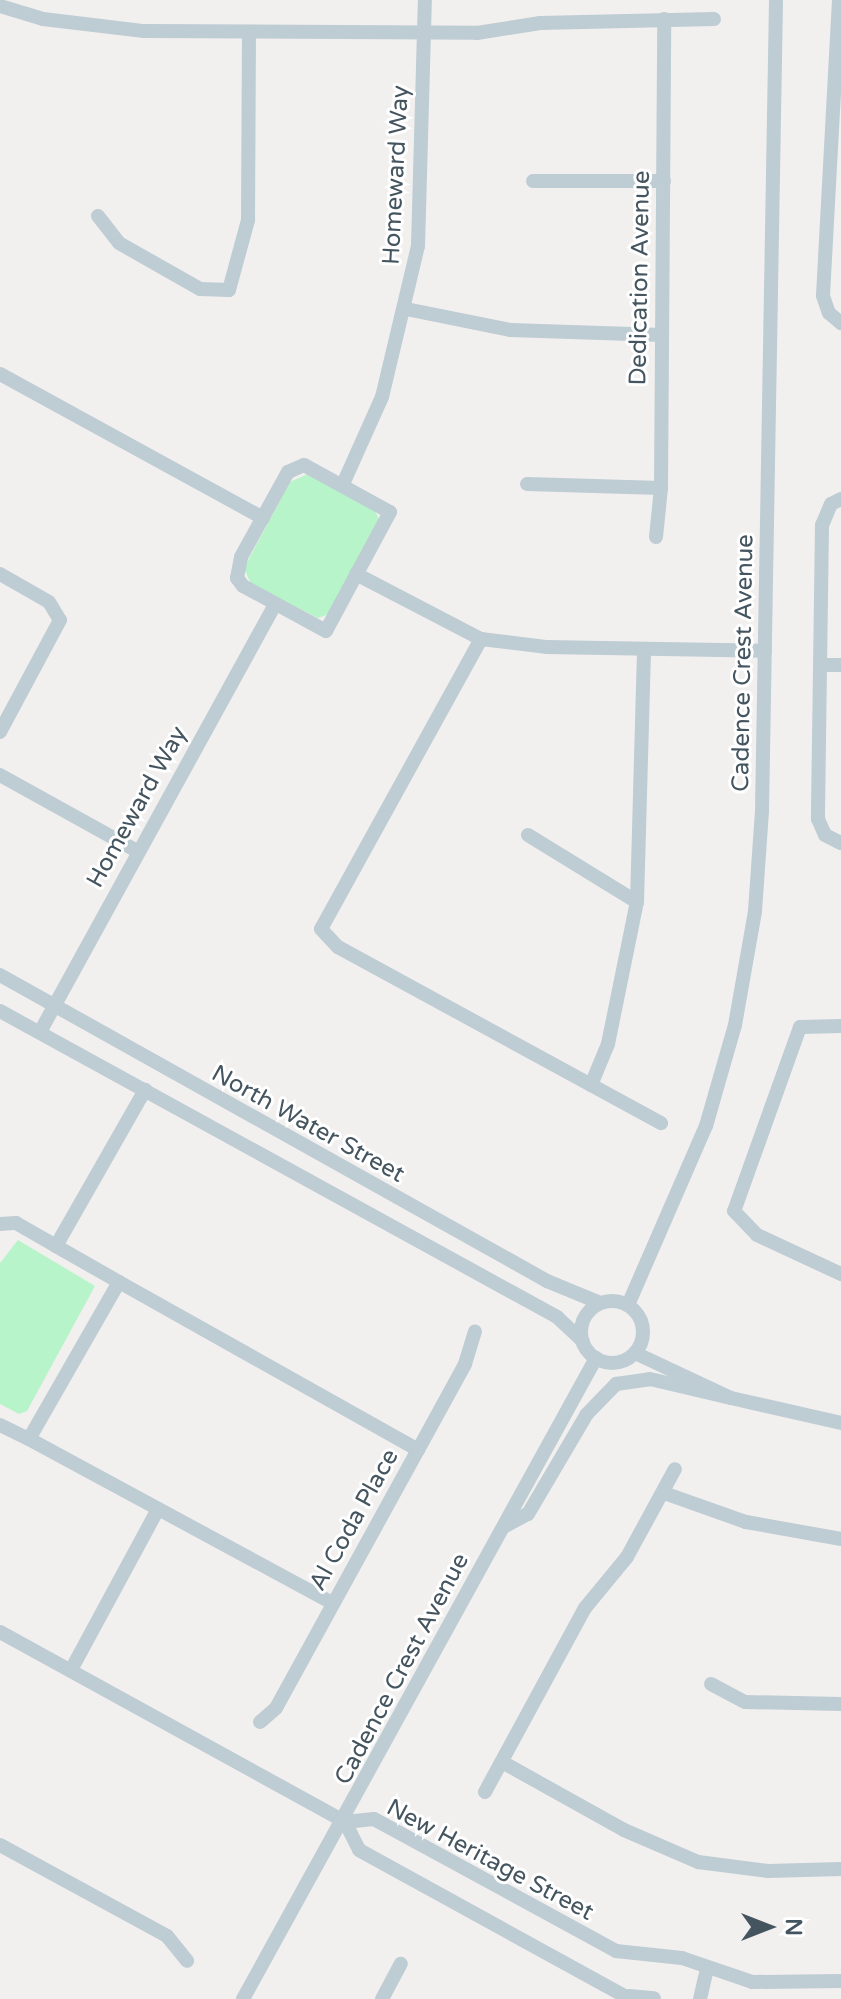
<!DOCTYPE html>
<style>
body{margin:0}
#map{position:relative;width:841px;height:1999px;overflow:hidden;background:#f2efef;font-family:"Varela Round",sans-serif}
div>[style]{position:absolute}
.green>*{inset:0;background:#b8f4c9}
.minor>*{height:14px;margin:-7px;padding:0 7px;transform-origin:7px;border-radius:7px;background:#beccd3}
.minor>.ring{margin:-7px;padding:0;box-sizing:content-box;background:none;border:14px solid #beccd3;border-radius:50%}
span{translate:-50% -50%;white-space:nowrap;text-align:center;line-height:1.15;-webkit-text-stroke:6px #fff;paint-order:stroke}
.street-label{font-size:24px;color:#45555f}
.north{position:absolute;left:729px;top:1887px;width:80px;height:80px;-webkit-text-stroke:6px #fff;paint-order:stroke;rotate:90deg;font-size:22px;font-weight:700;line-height:32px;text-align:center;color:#45555f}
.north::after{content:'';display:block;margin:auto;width:28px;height:36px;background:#45555f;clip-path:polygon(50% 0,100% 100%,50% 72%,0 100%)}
</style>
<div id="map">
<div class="green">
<div style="clip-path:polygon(308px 474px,374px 509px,379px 519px,329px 614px,318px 618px,251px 584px,244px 568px,290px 482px)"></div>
<div style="clip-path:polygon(18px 1240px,95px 1286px,27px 1411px,19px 1414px,0 1404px,0 1263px)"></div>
</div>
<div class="minor">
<div style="left:839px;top:0;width:296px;rotate:93.1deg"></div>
<div style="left:823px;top:296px;width:18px;rotate:71deg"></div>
<div style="left:829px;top:313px;width:16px;rotate:40deg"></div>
<div style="left:0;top:6px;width:45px;rotate:16.8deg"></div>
<div style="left:43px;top:19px;width:102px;rotate:6.8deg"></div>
<div style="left:144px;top:31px;width:333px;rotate:0.3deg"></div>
<div style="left:477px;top:33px;width:64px;rotate:-9deg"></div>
<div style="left:540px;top:23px;width:174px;rotate:-1.3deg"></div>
<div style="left:533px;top:181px;width:131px"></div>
<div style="left:98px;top:216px;width:34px;rotate:52deg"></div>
<div style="left:119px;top:243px;width:93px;rotate:29.6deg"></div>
<div style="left:200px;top:289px;width:29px;rotate:2deg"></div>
<div style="left:229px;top:290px;width:73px;rotate:-74.8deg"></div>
<div style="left:248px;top:220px;width:187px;rotate:-89.7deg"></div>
<div style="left:406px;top:309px;width:106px;rotate:11.4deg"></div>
<div style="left:510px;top:330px;width:152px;rotate:1.9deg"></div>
<div style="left:0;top:374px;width:300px;rotate:28.7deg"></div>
<div style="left:304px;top:465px;width:98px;rotate:28.7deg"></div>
<div style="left:390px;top:512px;width:135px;rotate:118.3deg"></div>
<div style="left:326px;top:631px;width:94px;rotate:-151.5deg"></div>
<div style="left:243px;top:586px;width:10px;rotate:-127deg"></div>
<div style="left:237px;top:578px;width:21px;rotate:-79deg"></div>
<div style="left:241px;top:557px;width:97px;rotate:-61.1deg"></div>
<div style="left:288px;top:472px;width:17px;rotate:-24deg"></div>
<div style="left:343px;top:484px;width:95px;rotate:-65.9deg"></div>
<div style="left:382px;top:397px;width:155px;rotate:-76.6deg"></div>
<div style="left:418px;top:246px;width:246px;rotate:-88.4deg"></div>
<div style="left:527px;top:484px;width:134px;rotate:1.7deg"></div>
<div style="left:841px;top:499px;width:11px;rotate:153deg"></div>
<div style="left:831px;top:504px;width:23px;rotate:113deg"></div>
<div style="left:822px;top:525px;width:294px;rotate:90.8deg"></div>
<div style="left:818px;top:819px;width:17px;rotate:66deg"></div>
<div style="left:825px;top:835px;width:18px;rotate:27deg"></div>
<div style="left:656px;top:537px;width:49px;rotate:-84.2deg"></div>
<div style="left:661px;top:488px;width:469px;rotate:-89.6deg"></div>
<div style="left:0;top:574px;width:56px;rotate:29.7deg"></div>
<div style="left:49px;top:602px;width:21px;rotate:59deg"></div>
<div style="left:60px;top:620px;width:127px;rotate:118.2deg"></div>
<div style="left:356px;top:574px;width:141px;rotate:27.5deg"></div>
<div style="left:481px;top:639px;width:65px;rotate:7deg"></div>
<div style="left:546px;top:647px;width:219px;rotate:1deg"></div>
<div style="left:481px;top:639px;width:331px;rotate:118.9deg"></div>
<div style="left:321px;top:929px;width:25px;rotate:47deg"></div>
<div style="left:338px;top:947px;width:368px;rotate:28.6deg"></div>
<div style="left:820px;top:665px;width:21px"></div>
<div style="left:0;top:775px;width:157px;rotate:29deg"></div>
<div style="left:528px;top:835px;width:128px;rotate:31.6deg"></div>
<div style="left:0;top:975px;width:627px;rotate:29.22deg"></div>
<div style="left:547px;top:1281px;width:57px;rotate:22.5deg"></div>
<div style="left:0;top:1011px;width:636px;rotate:28.78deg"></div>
<div style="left:557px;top:1317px;width:35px;rotate:43deg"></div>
<div style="left:841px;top:1026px;width:41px;rotate:178.6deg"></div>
<div style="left:800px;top:1027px;width:195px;rotate:109.7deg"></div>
<div style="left:734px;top:1211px;width:33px;rotate:46deg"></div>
<div style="left:757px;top:1235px;width:93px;rotate:24.9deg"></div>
<div style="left:40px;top:1032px;width:488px;rotate:-61.2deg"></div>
<div style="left:591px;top:1085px;width:44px;rotate:-67.5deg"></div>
<div style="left:608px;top:1044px;width:145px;rotate:-78.5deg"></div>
<div style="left:637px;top:902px;width:253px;rotate:-88.4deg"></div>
<div style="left:0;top:1224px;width:16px;rotate:-4deg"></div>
<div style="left:16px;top:1223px;width:46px;rotate:29.9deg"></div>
<div style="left:56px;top:1246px;width:180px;rotate:-60.3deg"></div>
<div style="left:119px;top:1282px;width:343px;rotate:29.3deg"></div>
<div class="ring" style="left:581px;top:1301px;width:48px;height:48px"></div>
<div style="left:628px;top:1305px;width:195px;rotate:-66.5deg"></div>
<div style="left:706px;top:1126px;width:105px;rotate:-74deg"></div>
<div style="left:735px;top:1025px;width:116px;rotate:-80deg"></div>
<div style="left:755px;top:911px;width:100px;rotate:-86deg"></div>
<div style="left:762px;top:811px;width:811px;rotate:-89.01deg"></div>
<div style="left:635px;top:1353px;width:106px;rotate:25.1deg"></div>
<div style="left:731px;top:1398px;width:113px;rotate:12.8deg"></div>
<div style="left:0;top:1425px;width:32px;rotate:26deg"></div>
<div style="left:29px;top:1439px;width:181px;rotate:-60.2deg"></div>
<div style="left:119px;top:1282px;width:73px;rotate:-150.3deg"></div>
<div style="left:29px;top:1439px;width:345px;rotate:28.4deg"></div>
<div style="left:664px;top:1493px;width:87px;rotate:19.5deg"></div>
<div style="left:746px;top:1522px;width:97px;rotate:10.1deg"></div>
<div style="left:505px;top:1526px;width:26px;rotate:-28deg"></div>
<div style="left:528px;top:1514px;width:116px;rotate:-59.5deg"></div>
<div style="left:587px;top:1414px;width:42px;rotate:-46deg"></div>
<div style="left:616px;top:1384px;width:34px;rotate:-8deg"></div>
<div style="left:650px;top:1379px;width:83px;rotate:13.2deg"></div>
<div style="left:0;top:1632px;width:394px;rotate:28.8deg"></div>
<div style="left:71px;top:1670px;width:183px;rotate:-61.6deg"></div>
<div style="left:711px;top:1684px;width:38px;rotate:28deg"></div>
<div style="left:745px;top:1702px;width:96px;rotate:1.2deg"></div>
<div style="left:260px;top:1722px;width:21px;rotate:-41deg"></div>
<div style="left:276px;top:1708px;width:294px;rotate:-61.2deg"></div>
<div style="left:418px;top:1450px;width:98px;rotate:-61.3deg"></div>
<div style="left:465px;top:1364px;width:34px;rotate:-73deg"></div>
<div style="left:502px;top:1762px;width:140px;rotate:29.1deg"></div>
<div style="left:624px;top:1830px;width:81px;rotate:23.4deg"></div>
<div style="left:698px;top:1862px;width:71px;rotate:7.3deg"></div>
<div style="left:768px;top:1871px;width:73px;rotate:-1.6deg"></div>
<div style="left:485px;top:1792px;width:209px;rotate:-61.5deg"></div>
<div style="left:585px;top:1608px;width:66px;rotate:-50.5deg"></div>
<div style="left:627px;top:1557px;width:100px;rotate:-61.4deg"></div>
<div style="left:345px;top:1822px;width:29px;rotate:-6deg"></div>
<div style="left:374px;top:1819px;width:276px;rotate:28.6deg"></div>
<div style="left:616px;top:1951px;width:66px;rotate:6.1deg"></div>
<div style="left:682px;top:1958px;width:74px;rotate:18.9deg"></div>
<div style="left:752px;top:1982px;width:89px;rotate:-0.6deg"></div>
<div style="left:345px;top:1822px;width:31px;rotate:63deg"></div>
<div style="left:359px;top:1850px;width:309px;rotate:28.8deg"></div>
<div style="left:0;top:1845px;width:190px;rotate:28.6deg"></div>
<div style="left:167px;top:1936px;width:32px;rotate:51deg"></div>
<div style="left:629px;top:1996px;width:25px;rotate:5deg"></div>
<div style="left:243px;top:1999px;width:732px;rotate:-61.16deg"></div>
<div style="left:382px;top:1999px;width:40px;rotate:-62deg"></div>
<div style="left:700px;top:1999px;width:31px;rotate:-77deg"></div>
</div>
<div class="street-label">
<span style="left:396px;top:175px;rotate:-87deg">Homeward Way</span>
<span style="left:640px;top:278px;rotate:-89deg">Dedication Avenue</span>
<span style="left:743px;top:663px;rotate:-89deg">Cadence Crest Avenue</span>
<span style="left:137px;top:807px;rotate:-61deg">Homeward Way</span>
<span style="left:308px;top:1124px;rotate:29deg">North Water Street</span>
<span style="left:354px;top:1520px;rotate:-61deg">Al Coda Place</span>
<span style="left:402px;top:1669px;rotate:-62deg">Cadence Crest Avenue</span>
<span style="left:490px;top:1860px;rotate:28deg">New Heritage Street</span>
</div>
<div class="north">N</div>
</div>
